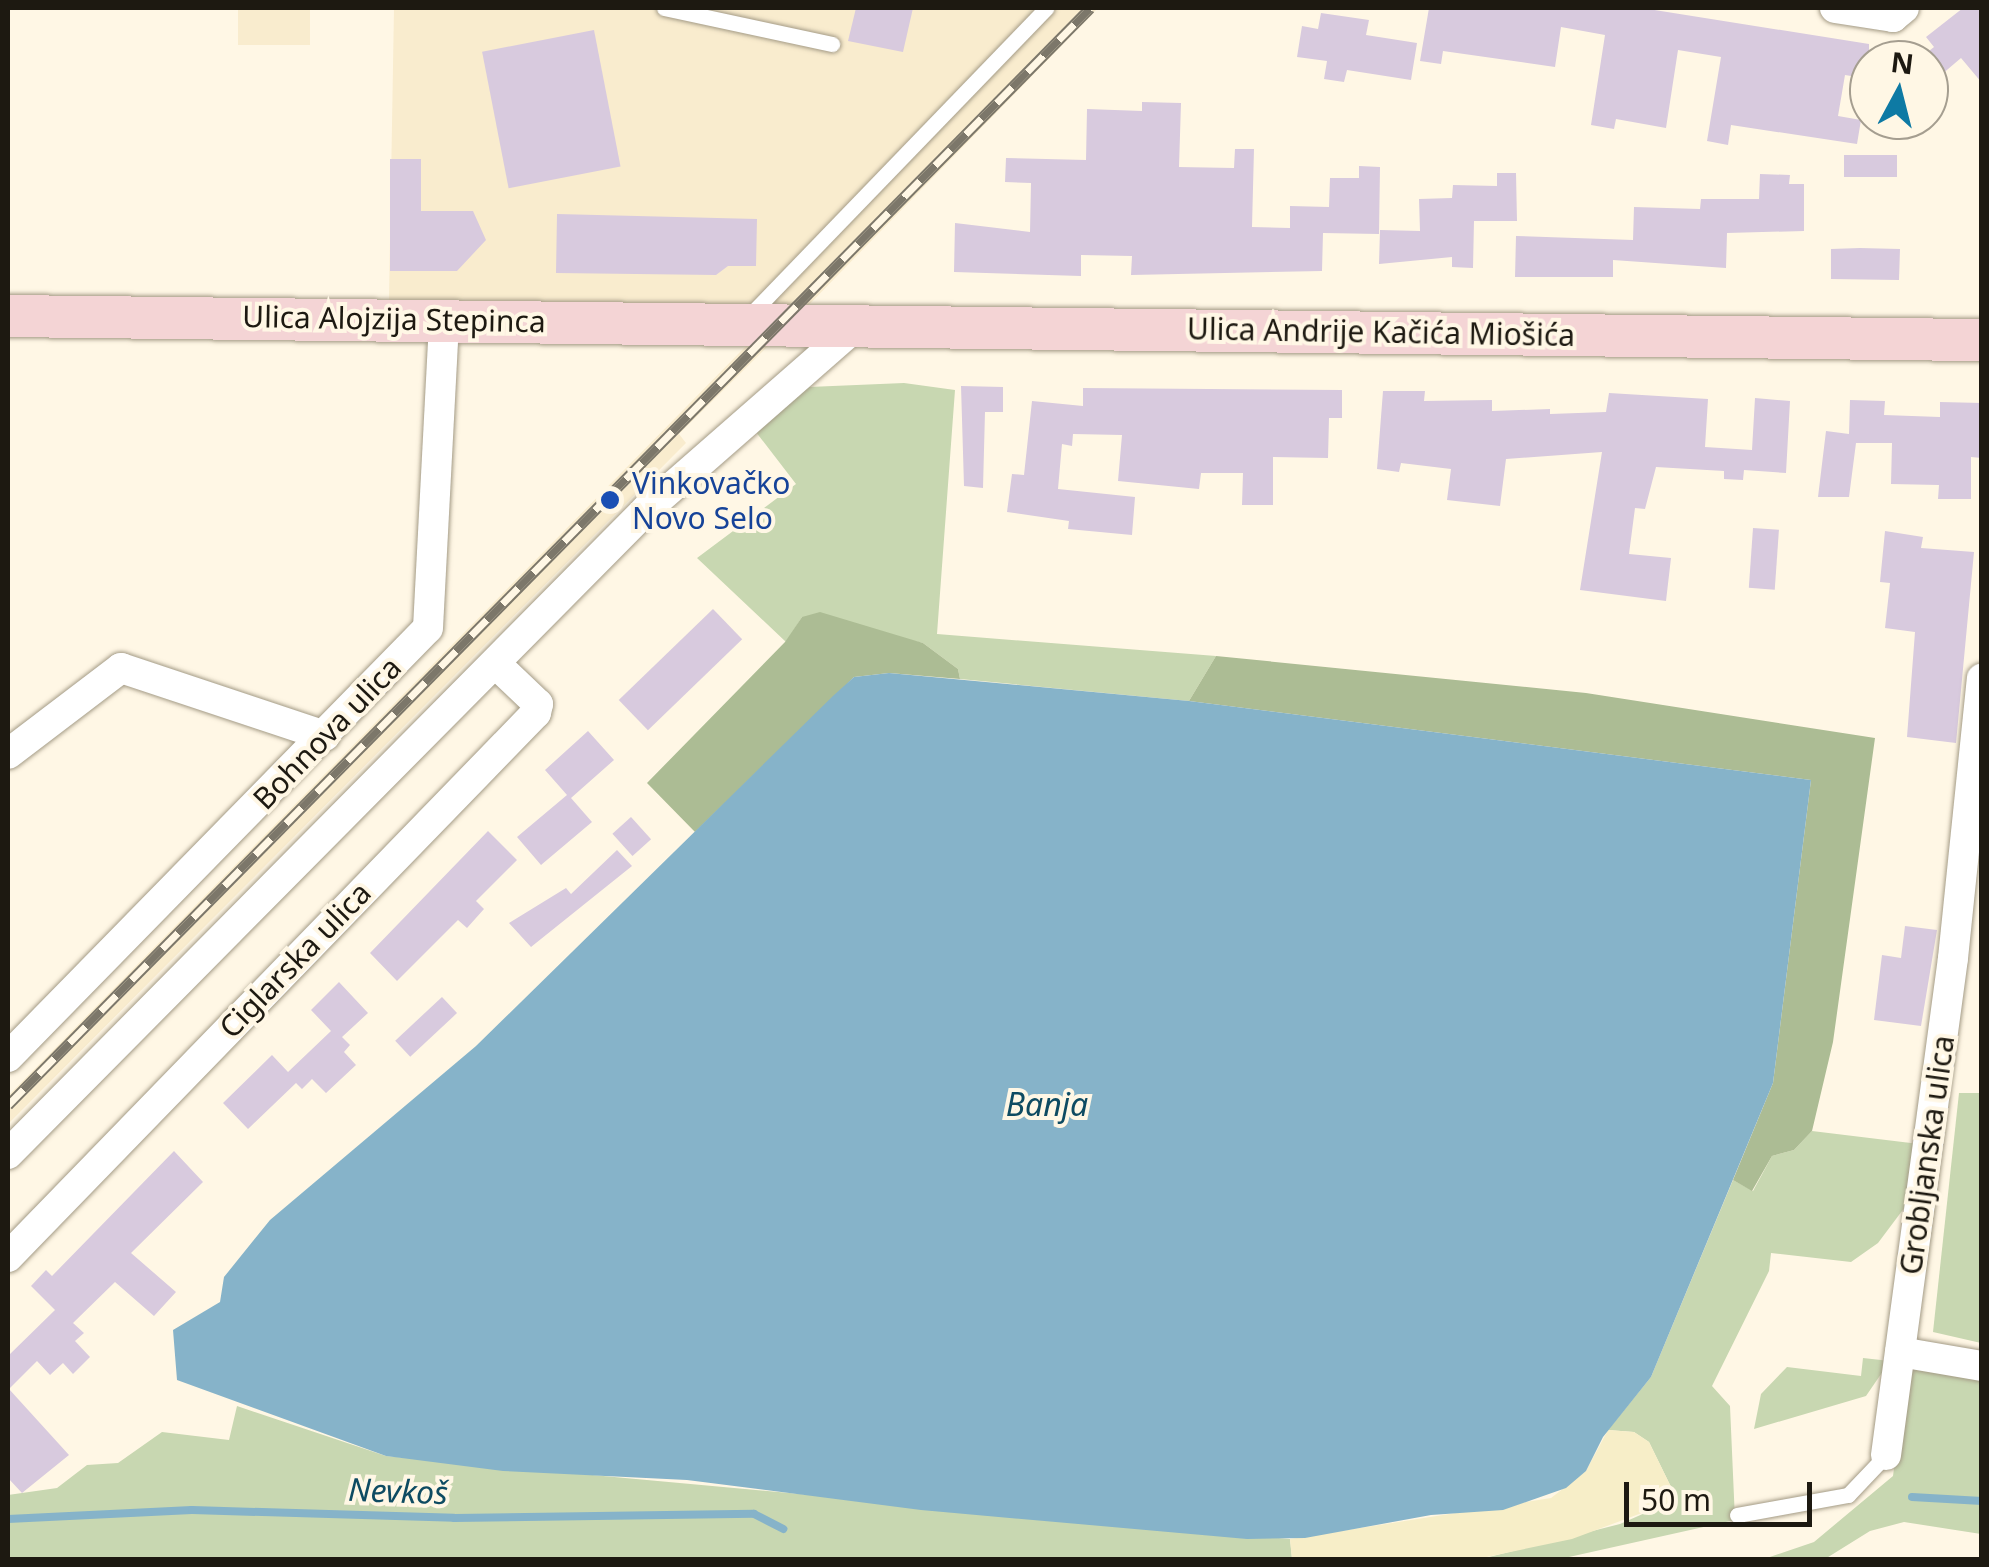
<!DOCTYPE html>
<meta charset="utf-8">
<style>
body{margin:0}
#map{position:relative;width:1989px;height:1567px;overflow:hidden;background:#fff7e5;font-family:"Noto Sans",sans-serif}
div>[style]{position:absolute}
.built>*{inset:0;background:#f9ecce;transform-origin:0 0}
.green>*{inset:0;background:#c8d7b1}
.forest>*{inset:0;background:#acbc94}
.sand>*{inset:0;background:#f7eec8}
.water>*{inset:0;background:#86b3c9}
.stream>*{height:8px;margin:-4px;padding:0 4px;transform-origin:4px;border-radius:4px;background:#86b3c9}
.building>*{inset:0;background:#d8cade;transform-origin:0 0}
.roads{filter:drop-shadow(0 0 2px #a49b86) drop-shadow(0 0 2px #a49b86)}
.lane>*{height:15px;margin:-7.5px;padding:0 7.5px;transform-origin:7.5px;border-radius:7.5px;background:#fff}
.street>*{height:30px;margin:-15px;padding:0 15px;transform-origin:15px;border-radius:15px;background:#fff}
.secondary>*{height:42px;margin:-21px;padding:0 21px;transform-origin:21px;border-radius:21px;background:#f4d4d5}
.rail>*{height:11px;margin-top:-5.5px;transform-origin:0;background:repeating-linear-gradient(90deg,#fff7e5 0 22px,#7c776a 0 44px);box-sizing:border-box;border-block:2px solid #7c776a}
.dots>*{width:28px;height:28px;translate:-50% -50%;box-sizing:border-box;border:5px solid #fff7e5;border-radius:50%}
span{translate:-50% -50%;white-space:nowrap;text-align:center;line-height:1.15;-webkit-text-stroke:8px #fff7e5;paint-order:stroke}
.street-label{font-size:30px;color:#1d1911}
.transit-label{font-size:30px;color:#164399}
.left{translate:0 -50%;text-align:left}
.water-label{font-size:32px;color:#0e4b62;font-style:italic}
.frame{position:absolute;inset:0;border:10px solid #1d1911;pointer-events:none}
.north{position:absolute;left:1849px;top:40px;width:100px;height:100px;box-sizing:border-box;background:#fff7e5;border:2px solid #a59e90;border-radius:50%;rotate:7deg;font-size:28px;font-weight:700;line-height:40px;text-align:center;color:#1d1911}
.north::after{content:'';display:block;margin:auto;width:35px;height:45px;background:#0e7aa4;clip-path:polygon(50% 0,100% 100%,50% 72%,0 100%)}
.scale{position:absolute;left:1624px;top:1482px;width:188px;height:45px;box-sizing:border-box;border:5px solid #1d1911;border-top:0;padding-left:12px;font-size:30px;line-height:35px;white-space:nowrap;color:#1d1911;-webkit-text-stroke:8px #fff7e5;paint-order:stroke}
</style>
<div id="map">
<div class="built">
<div style="left:238px;top:8px;width:72px;height:37px"></div>
<div style="clip-path:polygon(394px 8px,1098px 8px,799px 315px,389px 300px)"></div>
<div style="clip-path:polygon(750px 342px,770px 344px,679px 434px,686px 443px,8px 1124px,8px 1096px)"></div>
</div>
<div class="green">
<div style="clip-path:polygon(904px 383px,955px 390px,937px 634px,1216px 656px,1189px 701px,960px 679px,958px 669px,923px 643px,802px 617px,786px 642px,697px 558px,796px 484px,749px 423px,809px 387px)"></div>
<div style="clip-path:polygon(1959px 1093px,1981px 1093px,1981px 1343px,1933px 1332px)"></div>
<div style="clip-path:polygon(1812px 1131px,1919px 1144px,1905px 1207px,1878px 1243px,1851px 1262px,1771px 1253px,1769px 1271px,1712px 1386px,1730px 1406px,1735px 1520px,1560px 1559px,1477px 1560px,1620px 1524px,1654px 1509px,1673px 1491px,1649px 1442px,1634px 1432px,1608px 1430px,1651px 1377px,1733px 1180px,1753px 1191px,1772px 1156px,1794px 1150px)"></div>
<div style="clip-path:polygon(1863px 1358px,1890px 1361px,1866px 1396px,1754px 1429px,1761px 1394px,1787px 1367px,1861px 1376px)"></div>
<div style="clip-path:polygon(1907px 1368px,1981px 1371px,1981px 1534px,1904px 1522px,1870px 1531px,1825px 1559px,1761px 1560px,1814px 1542px,1893px 1476px)"></div>
<div style="clip-path:polygon(237px 1406px,386px 1456px,1290px 1539px,1292px 1559px,8px 1560px,8px 1495px,57px 1488px,87px 1465px,118px 1463px,162px 1432px,229px 1440px)"></div>
</div>
<div class="forest">
<div style="clip-path:polygon(820px 612px,923px 643px,958px 669px,960px 679px,889px 673px,854px 677px,695px 832px,647px 783px,785px 642px,802px 617px)"></div>
<div style="clip-path:polygon(1216px 656px,1586px 693px,1875px 738px,1833px 1042px,1812px 1131px,1794px 1150px,1772px 1156px,1752px 1191px,1733px 1180px,1773px 1083px,1811px 780px,1189px 701px)"></div>
</div>
<div class="sand">
<div style="clip-path:polygon(1608px 1430px,1634px 1432px,1649px 1442px,1673px 1491px,1666px 1504px,1572px 1539px,1477px 1559px,1292px 1559px,1290px 1539px,1551px 1498px,1586px 1471px)"></div>
</div>
<div class="water">
<div style="clip-path:polygon(889px 673px,1189px 701px,1811px 780px,1773px 1083px,1651px 1377px,1603px 1437px,1586px 1471px,1566px 1488px,1503px 1510px,1431px 1515px,1305px 1538px,1247px 1539px,921px 1510px,687px 1480px,503px 1471px,386px 1456px,177px 1380px,173px 1330px,220px 1302px,224px 1277px,270px 1220px,476px 1046px,834px 695px,854px 677px)"></div>
</div>
<div class="stream">
<div style="left:1912px;top:1497px;width:70px;rotate:3.3deg"></div>
<div style="left:8px;top:1519px;width:184px;rotate:-2.8deg"></div>
<div style="left:192px;top:1510px;width:262px;rotate:1.7deg"></div>
<div style="left:454px;top:1518px;width:300px;rotate:-0.8deg"></div>
<div style="left:754px;top:1514px;width:33px;rotate:27deg"></div>
</div>
<div class="building">
<div style="clip-path:polygon(856px 8px,913px 8px,903px 52px,848px 41px)"></div>
<div style="clip-path:polygon(1429px 8px,1642px 8px,1869px 44px,1869px 79px,1845px 75px,1838px 116px,1861px 120px,1857px 144px,1731px 125px,1728px 145px,1707px 141px,1721px 57px,1678px 50px,1666px 128px,1616px 119px,1614px 129px,1591px 125px,1605px 35px,1561px 27px,1555px 67px,1443px 51px,1441px 64px,1420px 61px)"></div>
<div style="clip-path:polygon(1963px 8px,1982px 8px,1982px 83px,1961px 58px,1941px 75px,1924px 55px,1934px 47px,1926px 37px)"></div>
<div style="clip-path:polygon(1321px 13px,1369px 20px,1366px 35px,1417px 43px,1411px 80px,1347px 70px,1344px 82px,1324px 79px,1327px 61px,1297px 57px,1302px 26px,1318px 29px)"></div>
<div style="left:594px;top:30px;width:139px;height:114px;rotate:79deg"></div>
<div style="clip-path:polygon(1142px 102px,1181px 103px,1179px 167px,1234px 168px,1235px 149px,1254px 149px,1252px 227px,1290px 228px,1290px 206px,1329px 207px,1330px 178px,1359px 178px,1359px 166px,1380px 167px,1379px 234px,1323px 233px,1322px 271px,1131px 275px,1132px 256px,1081px 255px,1081px 276px,954px 272px,955px 223px,1030px 232px,1031px 183px,1005px 182px,1006px 158px,1086px 160px,1087px 109px,1142px 111px)"></div>
<div style="left:1897px;top:155px;width:22px;height:53px;rotate:90deg"></div>
<div style="clip-path:polygon(390px 159px,421px 159px,421px 211px,473px 211px,486px 240px,457px 271px,390px 271px)"></div>
<div style="clip-path:polygon(1497px 173px,1516px 173px,1517px 221px,1474px 221px,1473px 268px,1452px 267px,1452px 257px,1379px 264px,1380px 230px,1420px 231px,1419px 199px,1452px 198px,1453px 185px,1497px 186px)"></div>
<div style="clip-path:polygon(1760px 174px,1790px 175px,1789px 184px,1804px 184px,1804px 231px,1727px 233px,1726px 268px,1613px 260px,1613px 277px,1515px 277px,1516px 236px,1633px 240px,1634px 207px,1700px 209px,1701px 199px,1759px 199px)"></div>
<div style="clip-path:polygon(557px 214px,757px 219px,756px 266px,728px 266px,716px 275px,556px 273px)"></div>
<div style="clip-path:polygon(1860px 248px,1900px 249px,1899px 280px,1831px 279px,1831px 249px)"></div>
<div style="clip-path:polygon(961px 386px,1003px 387px,1003px 412px,985px 412px,983px 488px,964px 486px)"></div>
<div style="clip-path:polygon(1083px 388px,1342px 390px,1342px 418px,1329px 418px,1328px 458px,1273px 457px,1273px 505px,1242px 505px,1243px 473px,1201px 473px,1199px 489px,1118px 481px,1122px 435px,1073px 434px,1072px 446px,1062px 444px,1058px 489px,1135px 497px,1132px 535px,1068px 529px,1069px 521px,1007px 512px,1012px 474px,1024px 475px,1032px 401px,1083px 406px)"></div>
<div style="clip-path:polygon(1383px 391px,1425px 391px,1424px 401px,1492px 400px,1492px 411px,1550px 409px,1550px 414px,1606px 412px,1609px 393px,1708px 399px,1705px 447px,1752px 450px,1755px 398px,1790px 401px,1786px 473px,1744px 470px,1743px 480px,1724px 479px,1724px 471px,1656px 467px,1645px 509px,1635px 508px,1629px 554px,1671px 558px,1666px 601px,1580px 590px,1602px 452px,1506px 459px,1500px 506px,1447px 500px,1451px 469px,1401px 463px,1399px 472px,1377px 469px)"></div>
<div style="clip-path:polygon(1850px 400px,1885px 401px,1884px 415px,1940px 417px,1940px 402px,1982px 403px,1982px 458px,1971px 457px,1971px 499px,1938px 499px,1939px 485px,1891px 484px,1892px 443px,1856px 443px,1849px 497px,1818px 497px,1826px 431px,1849px 434px)"></div>
<div style="left:1753px;top:528px;width:26px;height:60px;rotate:4deg"></div>
<div style="clip-path:polygon(1885px 531px,1923px 537px,1921px 548px,1974px 552px,1956px 743px,1907px 737px,1915px 632px,1885px 628px,1890px 583px,1880px 582px)"></div>
<div style="left:713px;top:609px;width:42px;height:131px;rotate:46deg"></div>
<div style="clip-path:polygon(588px 731px,614px 760px,571px 798px,592px 822px,541px 865px,517px 837px,567px 795px,545px 770px)"></div>
<div style="left:631px;top:817px;width:30px;height:25px;rotate:48deg"></div>
<div style="clip-path:polygon(488px 831px,517px 860px,476px 901px,484px 909px,467px 928px,458px 920px,397px 981px,370px 953px)"></div>
<div style="clip-path:polygon(617px 850px,632px 866px,531px 947px,509px 923px,566px 888px,571px 894px)"></div>
<div style="clip-path:polygon(1905px 926px,1937px 930px,1921px 1026px,1874px 1020px,1882px 955px,1901px 958px)"></div>
<div style="clip-path:polygon(339px 982px,368px 1013px,342px 1037px,350px 1045px,344px 1052px,356px 1065px,326px 1093px,312px 1079px,302px 1089px,296px 1083px,248px 1129px,223px 1103px,272px 1055px,288px 1072px,331px 1031px,311px 1010px)"></div>
<div style="left:442px;top:997px;width:22px;height:64px;rotate:47deg"></div>
<div style="clip-path:polygon(174px 1151px,203px 1182px,131px 1253px,176px 1292px,154px 1316px,115px 1282px,73px 1323px,84px 1333px,75px 1341px,90px 1357px,73px 1374px,63px 1363px,50px 1375px,37px 1361px,9px 1389px,69px 1455px,22px 1493px,8px 1478px,8px 1356px,55px 1310px,31px 1286px,46px 1270px,52px 1276px)"></div>
</div>
<div class="roads">
<div class="lane">
<div style="left:664px;top:8px;width:172px;rotate:12.1deg"></div>
<div style="left:747px;top:318px;width:431px;rotate:-46deg"></div>
<div style="left:1737px;top:1515px;width:113px;rotate:-10.2deg"></div>
<div style="left:1848px;top:1495px;width:55px;rotate:-46.5deg"></div>
</div>
<div class="street">
<div style="left:1835px;top:8px;width:59px;rotate:8.8deg"></div>
<div style="left:1893px;top:17px;width:14px;rotate:-39deg"></div>
<div style="left:8px;top:754px;width:142px;rotate:-37.3deg"></div>
<div style="left:121px;top:668px;width:215px;rotate:18.4deg"></div>
<div style="left:8px;top:1057px;width:600px;rotate:-45.61deg"></div>
<div style="left:428px;top:628px;width:308px;rotate:-87deg"></div>
<div style="left:8px;top:1154px;width:908px;rotate:-45.27deg"></div>
<div style="left:647px;top:509px;width:278px;rotate:-41.2deg"></div>
<div style="left:8px;top:1257px;width:758px;rotate:-45.86deg"></div>
<div style="left:536px;top:713px;width:9px;rotate:-77deg"></div>
<div style="left:538px;top:704px;width:59px;rotate:-136.4deg"></div>
<div style="left:1900px;top:1352px;width:83px;rotate:9.7deg"></div>
<div style="left:1886px;top:1455px;width:501px;rotate:-82.32deg"></div>
<div style="left:1953px;top:958px;width:281px;rotate:-84.1deg"></div>
</div>
<div class="secondary">
<div style="left:8px;top:316px;width:1974px;rotate:0.7deg"></div>
</div>
</div>
<div class="rail">
<div style="left:8px;top:1105px;width:1541px;rotate:-45.39deg"></div>
</div>
<div class="dots">
<div style="left:610px;top:500px;background:#1a4fb4"></div>
</div>
<div class="street-label">
<span style="left:394px;top:319px;rotate:1deg">Ulica Alojzija Stepinca</span>
<span style="left:1381px;top:332px;rotate:1deg">Ulica Andrije Kačića Miošića</span>
<span style="left:327px;top:733px;rotate:-46deg">Bohnova ulica</span>
<span style="left:295px;top:960px;rotate:-46deg">Ciglarska ulica</span>
<span style="left:1927px;top:1155px;rotate:-82deg">Grobljanska ulica</span>
</div>
<div class="transit-label">
<span class="left" style="left:632px;top:500px">Vinkovačko<br>Novo Selo</span>
</div>
<div class="water-label">
<span style="left:1047px;top:1104px">Banja</span>
<span style="left:398px;top:1491px;rotate:2deg">Nevkoš</span>
</div>
<div class="frame"></div>
<div class="north">N</div>
<div class="scale">50 m</div>
</div>
